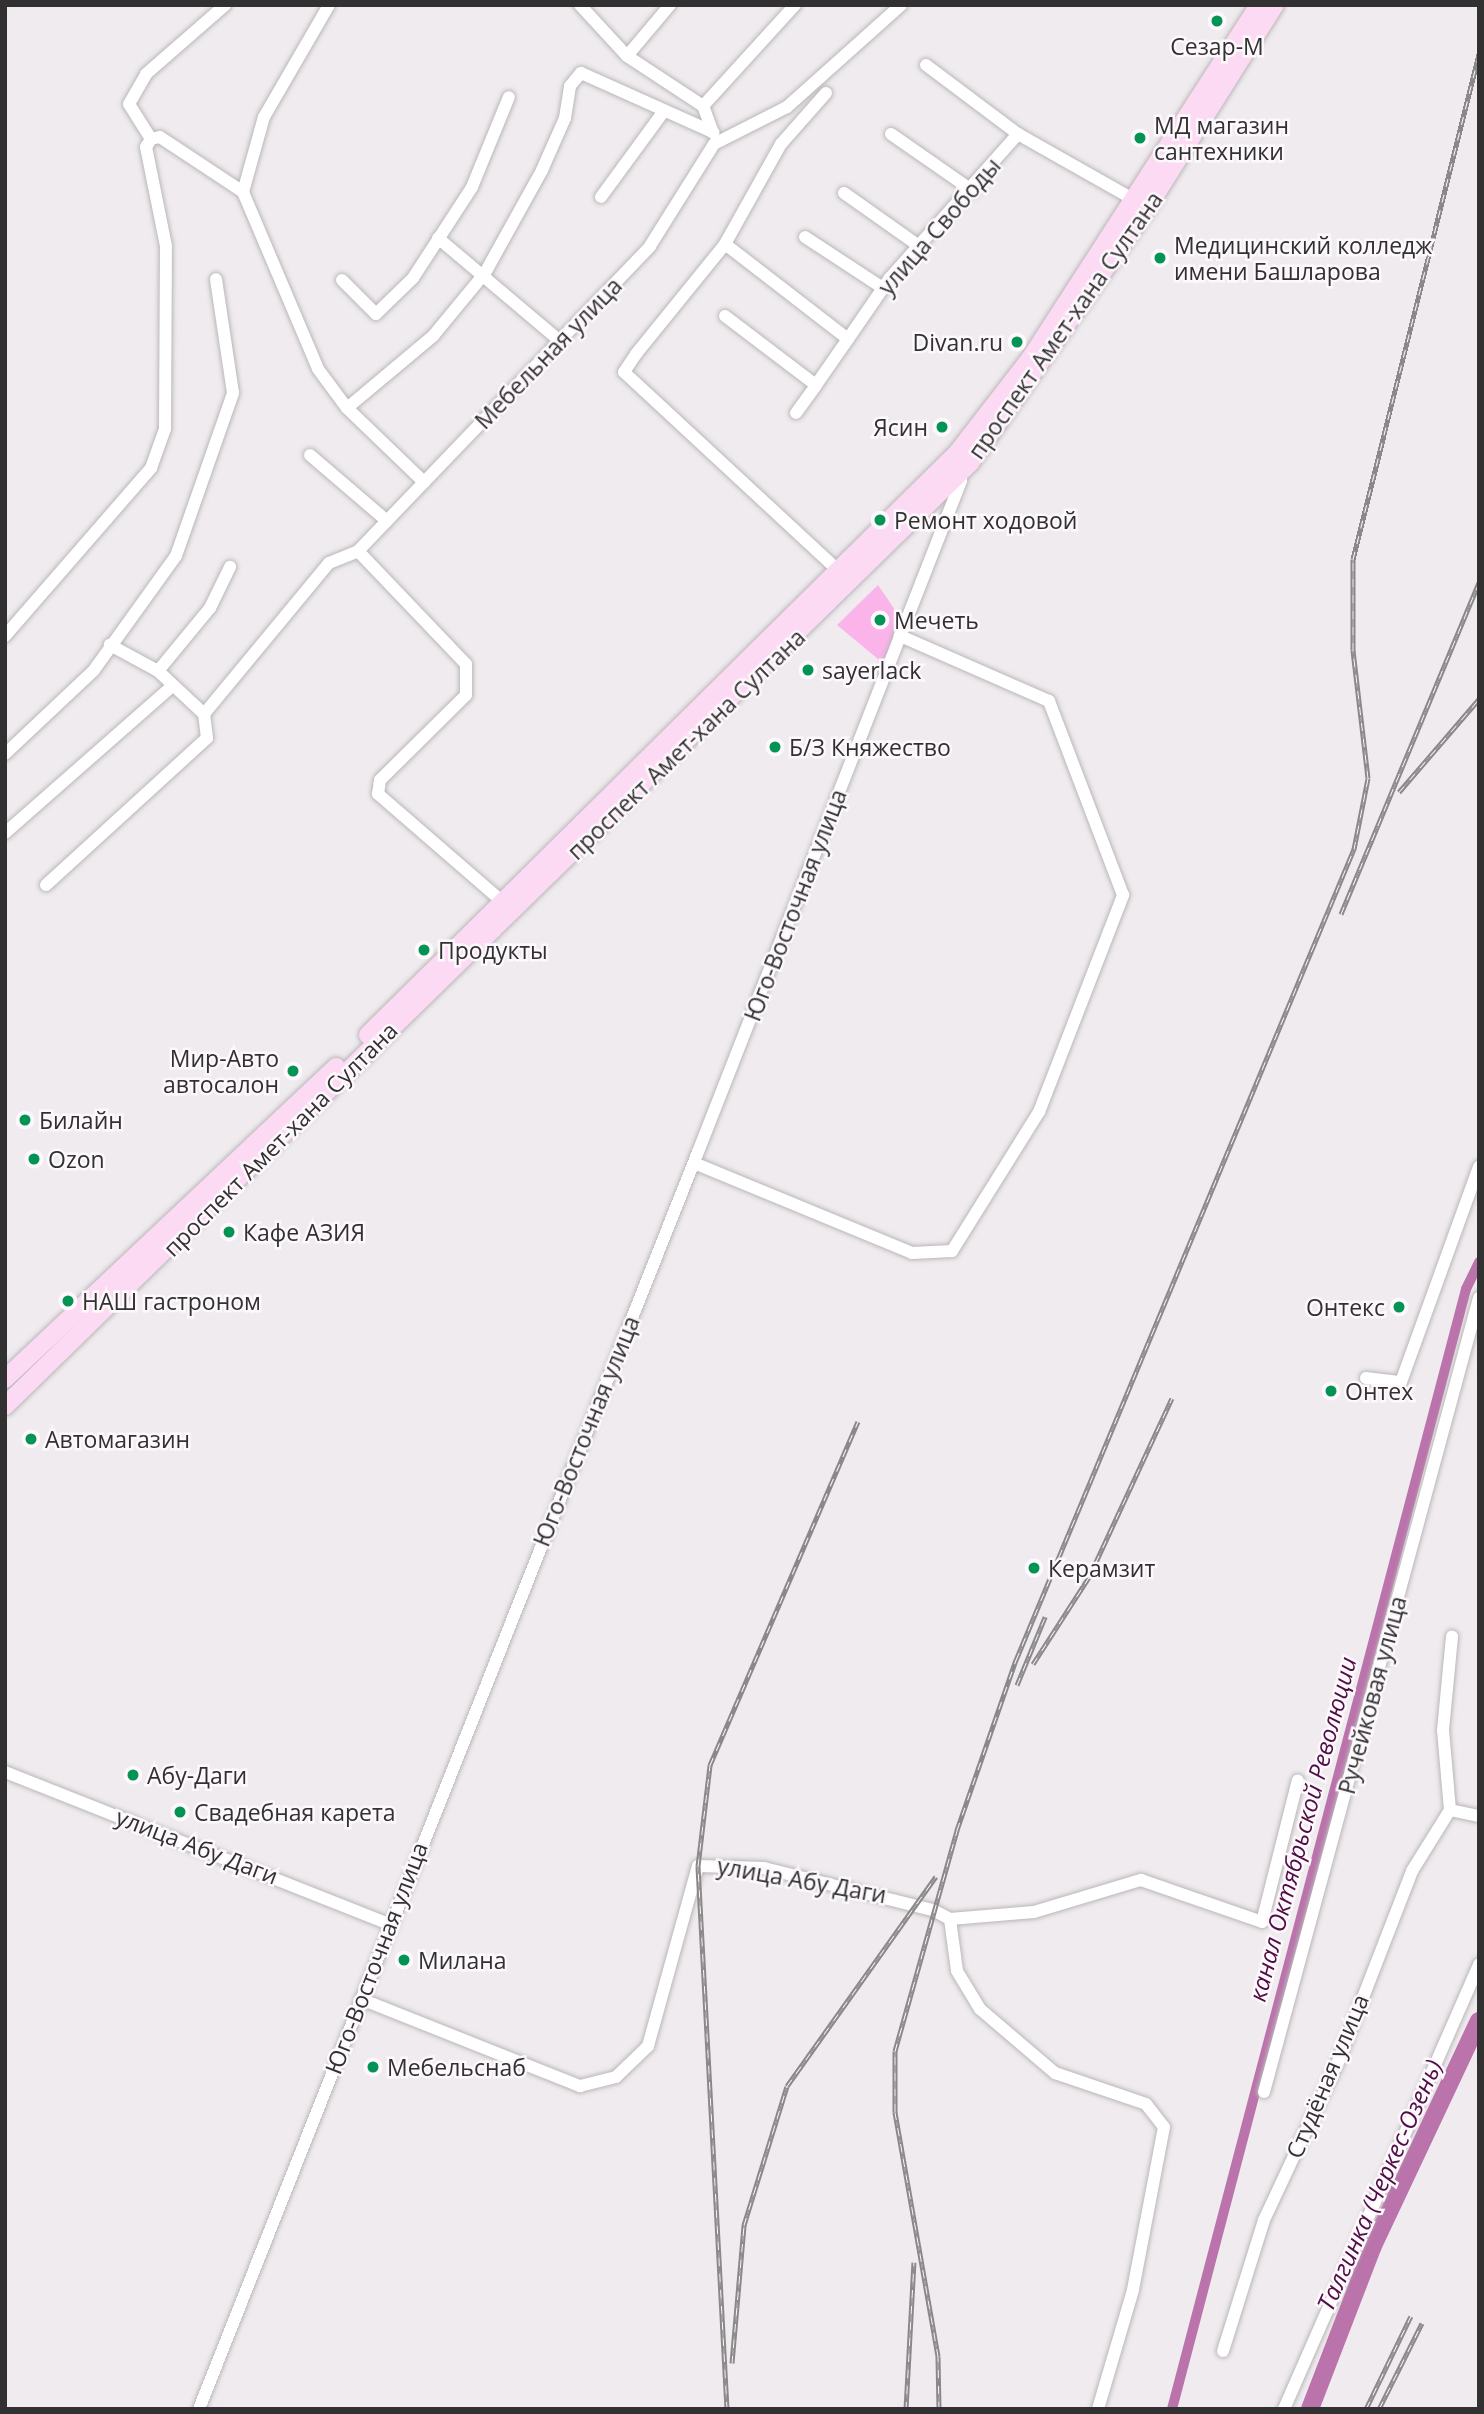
<!DOCTYPE html>
<meta charset="utf-8">
<style>
body{margin:0}
#map{position:relative;width:1484px;height:2414px;overflow:hidden;background:#efebee;font-family:"Open Sans",sans-serif}
div>[style]{position:absolute}
.green>*{inset:0;background:#fab4ea}
.canal>*{height:10px;margin:-5px;padding:0 5px;transform-origin:5px;border-radius:5px;background:#ba73ab}
.river>*{height:18px;margin:-9px;padding:0 9px;transform-origin:9px;border-radius:9px;background:#ba73ab}
.roads{filter:drop-shadow(0 0 2px #bab7b9) drop-shadow(0 0 2px #bab7b9)}
.street>*{height:12px;margin:-6px;padding:0 6px;transform-origin:6px;border-radius:6px;background:#fff}
.primary>*{height:18px;margin:-9px;padding:0 9px;transform-origin:9px;border-radius:9px;background:#fcdaf4}
.rail>*{height:5px;margin-top:-2.5px;transform-origin:0;background:repeating-linear-gradient(90deg,#fcf8fb 0 8px,#8b888a 0 16px);box-sizing:border-box;border-block:2px solid #8b888a}
.dots>*{width:19px;height:19px;translate:-50% -50%;box-sizing:border-box;border:4px solid #fcf8fb;border-radius:50%}
span{translate:-50% -50%;white-space:nowrap;text-align:center;line-height:1.15;-webkit-text-stroke:5px #fcf8fb;paint-order:stroke}
.poi-label{font-size:23px;color:#323132}
.left{translate:0 -50%;text-align:left}
.right{translate:-100% -50%;text-align:right}
.street-label{font-size:23px;color:#323132}
.water-label{font-size:24px;color:#4f0e45;font-style:italic}
.frame{position:absolute;inset:0;border:7px solid #323132;pointer-events:none}
</style>
<div id="map">
<div class="green">
<div style="clip-path:polygon(878px 585px,902px 620px,884px 664px,837px 625px)"></div>
</div>
<div class="canal">
<div style="left:1172px;top:2409px;width:1158px;rotate:-75.29deg"></div>
<div style="left:1466px;top:1289px;width:30px;rotate:-64deg"></div>
</div>
<div class="river">
<div style="left:1310px;top:2409px;width:173px;rotate:-68.9deg"></div>
<div style="left:1372px;top:2248px;width:251px;rotate:-64.8deg"></div>
</div>
<div class="roads">
<div class="street">
<div style="left:580px;top:5px;width:69px;rotate:47.3deg"></div>
<div style="left:627px;top:56px;width:91px;rotate:33.3deg"></div>
<div style="left:627px;top:56px;width:67px;rotate:-49.9deg"></div>
<div style="left:926px;top:65px;width:115px;rotate:36.9deg"></div>
<div style="left:713px;top:133px;width:29px;rotate:-110deg"></div>
<div style="left:703px;top:106px;width:137px;rotate:-47.7deg"></div>
<div style="left:891px;top:134px;width:100px;rotate:34.8deg"></div>
<div style="left:151px;top:139px;width:41px;rotate:-122.2deg"></div>
<div style="left:129px;top:104px;width:34px;rotate:-60deg"></div>
<div style="left:146px;top:74px;width:105px;rotate:-41.1deg"></div>
<div style="left:243px;top:192px;width:78px;rotate:-74.4deg"></div>
<div style="left:264px;top:117px;width:129px;rotate:-59.9deg"></div>
<div style="left:844px;top:193px;width:92px;rotate:35.2deg"></div>
<div style="left:601px;top:197px;width:107px;rotate:-53.8deg"></div>
<div style="left:805px;top:237px;width:93px;rotate:33.2deg"></div>
<div style="left:438px;top:238px;width:160px;rotate:40.2deg"></div>
<div style="left:725px;top:244px;width:115px;rotate:-60.8deg"></div>
<div style="left:781px;top:144px;width:68px;rotate:-48.6deg"></div>
<div style="left:342px;top:280px;width:48px;rotate:45deg"></div>
<div style="left:376px;top:314px;width:52px;rotate:-44.2deg"></div>
<div style="left:413px;top:278px;width:108px;rotate:-57deg"></div>
<div style="left:472px;top:187px;width:97px;rotate:-67.7deg"></div>
<div style="left:725px;top:316px;width:114px;rotate:37.2deg"></div>
<div style="left:816px;top:385px;width:56px;rotate:-55.2deg"></div>
<div style="left:347px;top:408px;width:112px;rotate:-39.9deg"></div>
<div style="left:433px;top:336px;width:82px;rotate:-50.5deg"></div>
<div style="left:485px;top:273px;width:118px;rotate:-61deg"></div>
<div style="left:542px;top:170px;width:57px;rotate:-66.1deg"></div>
<div style="left:565px;top:118px;width:32px;rotate:-81deg"></div>
<div style="left:570px;top:86px;width:17px;rotate:-50deg"></div>
<div style="left:581px;top:73px;width:145px;rotate:24.1deg"></div>
<div style="left:796px;top:413px;width:34px;rotate:-54deg"></div>
<div style="left:310px;top:455px;width:101px;rotate:40.6deg"></div>
<div style="left:358px;top:551px;width:156px;rotate:46.3deg"></div>
<div style="left:466px;top:664px;width:31px;rotate:90deg"></div>
<div style="left:466px;top:695px;width:121px;rotate:135.3deg"></div>
<div style="left:380px;top:780px;width:14px;rotate:98deg"></div>
<div style="left:378px;top:794px;width:169px;rotate:40.9deg"></div>
<div style="left:842px;top:574px;width:297px;rotate:-137.2deg"></div>
<div style="left:624px;top:372px;width:22px;rotate:-56deg"></div>
<div style="left:636px;top:354px;width:141px;rotate:-51deg"></div>
<div style="left:725px;top:244px;width:155px;rotate:37.7deg"></div>
<div style="left:848px;top:339px;width:74px;rotate:-55.5deg"></div>
<div style="left:890px;top:278px;width:193px;rotate:-48.4deg"></div>
<div style="left:1018px;top:134px;width:138px;rotate:29.5deg"></div>
<div style="left:5px;top:636px;width:223px;rotate:-49deg"></div>
<div style="left:151px;top:468px;width:41px;rotate:-70.3deg"></div>
<div style="left:165px;top:429px;width:183px;rotate:-89.7deg"></div>
<div style="left:166px;top:246px;width:101px;rotate:-101.4deg"></div>
<div style="left:146px;top:147px;width:9px;rotate:-58deg"></div>
<div style="left:151px;top:139px;width:9px;rotate:-13deg"></div>
<div style="left:160px;top:137px;width:100px;rotate:33.5deg"></div>
<div style="left:243px;top:192px;width:192px;rotate:67deg"></div>
<div style="left:318px;top:369px;width:49px;rotate:53.4deg"></div>
<div style="left:347px;top:408px;width:107px;rotate:43.9deg"></div>
<div style="left:158px;top:671px;width:82px;rotate:-50.5deg"></div>
<div style="left:210px;top:608px;width:46px;rotate:-64deg"></div>
<div style="left:204px;top:714px;width:196px;rotate:-50.4deg"></div>
<div style="left:329px;top:563px;width:31px;rotate:-22deg"></div>
<div style="left:358px;top:551px;width:422px;rotate:-46.2deg"></div>
<div style="left:650px;top:246px;width:120px;rotate:-57.9deg"></div>
<div style="left:714px;top:144px;width:82px;rotate:-26.9deg"></div>
<div style="left:787px;top:107px;width:153px;rotate:-41.8deg"></div>
<div style="left:5px;top:754px;width:122px;rotate:-43.3deg"></div>
<div style="left:94px;top:670px;width:140px;rotate:-54.3deg"></div>
<div style="left:176px;top:556px;width:173px;rotate:-70.7deg"></div>
<div style="left:233px;top:393px;width:115px;rotate:-98.5deg"></div>
<div style="left:5px;top:833px;width:220px;rotate:-41.3deg"></div>
<div style="left:46px;top:885px;width:218px;rotate:-42.4deg"></div>
<div style="left:207px;top:738px;width:24px;rotate:-97deg"></div>
<div style="left:204px;top:714px;width:63px;rotate:-136.9deg"></div>
<div style="left:158px;top:671px;width:55px;rotate:-151.6deg"></div>
<div style="left:694px;top:1163px;width:236px;rotate:22.4deg"></div>
<div style="left:912px;top:1253px;width:40px;rotate:-2.9deg"></div>
<div style="left:952px;top:1251px;width:164px;rotate:-58deg"></div>
<div style="left:1039px;top:1112px;width:233px;rotate:-68.8deg"></div>
<div style="left:1123px;top:895px;width:208px;rotate:-110.9deg"></div>
<div style="left:1049px;top:701px;width:163px;rotate:-156.4deg"></div>
<div style="left:1366px;top:1378px;width:35px;rotate:7deg"></div>
<div style="left:1401px;top:1382px;width:229px;rotate:-70.1deg"></div>
<div style="left:5px;top:1772px;width:411px;rotate:21.6deg"></div>
<div style="left:1450px;top:1810px;width:30px;rotate:12deg"></div>
<div style="left:950px;top:1919px;width:84px;rotate:-4.8deg"></div>
<div style="left:1034px;top:1912px;width:112px;rotate:-16.7deg"></div>
<div style="left:1141px;top:1880px;width:128px;rotate:19.1deg"></div>
<div style="left:1262px;top:1922px;width:146px;rotate:-75.8deg"></div>
<div style="left:361px;top:1999px;width:236px;rotate:21.7deg"></div>
<div style="left:580px;top:2086px;width:37px;rotate:-14deg"></div>
<div style="left:616px;top:2077px;width:45px;rotate:-44.1deg"></div>
<div style="left:648px;top:2046px;width:187px;rotate:-74.5deg"></div>
<div style="left:698px;top:1866px;width:66px;rotate:1.7deg"></div>
<div style="left:764px;top:1868px;width:174px;rotate:14deg"></div>
<div style="left:933px;top:1910px;width:19px;rotate:28deg"></div>
<div style="left:950px;top:1919px;width:52px;rotate:82.3deg"></div>
<div style="left:957px;top:1971px;width:44px;rotate:58.8deg"></div>
<div style="left:980px;top:2009px;width:99px;rotate:40.5deg"></div>
<div style="left:1055px;top:2073px;width:96px;rotate:18.8deg"></div>
<div style="left:1146px;top:2104px;width:29px;rotate:52deg"></div>
<div style="left:1164px;top:2127px;width:166px;rotate:100.8deg"></div>
<div style="left:1133px;top:2290px;width:124px;rotate:106.4deg"></div>
<div style="left:1264px;top:2092px;width:823px;rotate:-74.85deg"></div>
<div style="left:1223px;top:2351px;width:137px;rotate:-72.6deg"></div>
<div style="left:1264px;top:2220px;width:174px;rotate:-64.9deg"></div>
<div style="left:1338px;top:2062px;width:205px;rotate:-68.8deg"></div>
<div style="left:1412px;top:1871px;width:72px;rotate:-58.1deg"></div>
<div style="left:1450px;top:1810px;width:80px;rotate:-95deg"></div>
<div style="left:1443px;top:1730px;width:94px;rotate:-84.5deg"></div>
<div style="left:199px;top:2409px;width:1352px;rotate:-68.35deg"></div>
<div style="left:698px;top:1152px;width:721px;rotate:-68.6deg"></div>
<div style="left:961px;top:481px;width:11px;rotate:-95deg"></div>
<div style="left:1284px;top:2409px;width:486px;rotate:-66.3deg"></div>
</div>
<div class="primary">
<div style="left:368px;top:1035px;width:829px;rotate:-44.66deg"></div>
<div style="left:958px;top:452px;width:118px;rotate:-52.3deg"></div>
<div style="left:1030px;top:359px;width:422px;rotate:-57.1deg"></div>
<div style="left:5px;top:1379px;width:455px;rotate:-43.3deg"></div>
<div style="left:5px;top:1406px;width:1349px;rotate:-44.34deg"></div>
<div style="left:970px;top:463px;width:310px;rotate:-55.2deg"></div>
<div style="left:1147px;top:208px;width:240px;rotate:-57.8deg"></div>
</div>
</div>
<div class="rail">
<div style="left:1399px;top:792px;width:123px;rotate:-49.3deg"></div>
<div style="left:1341px;top:914px;width:359px;rotate:-67.4deg"></div>
<div style="left:1033px;top:1664px;width:103px;rotate:-57.2deg"></div>
<div style="left:1089px;top:1577px;width:197px;rotate:-65.1deg"></div>
<div style="left:1017px;top:1685px;width:74px;rotate:-67.6deg"></div>
<div style="left:732px;top:2363px;width:139px;rotate:-85deg"></div>
<div style="left:744px;top:2225px;width:145px;rotate:-72.8deg"></div>
<div style="left:787px;top:2086px;width:257px;rotate:-54.6deg"></div>
<div style="left:727px;top:2409px;width:544px;rotate:-93.06deg"></div>
<div style="left:698px;top:1866px;width:102px;rotate:-83.2deg"></div>
<div style="left:710px;top:1765px;width:374px;rotate:-66.7deg"></div>
<div style="left:906px;top:2409px;width:147px;rotate:-86.9deg"></div>
<div style="left:939px;top:2409px;width:53px;rotate:-91.1deg"></div>
<div style="left:938px;top:2356px;width:248px;rotate:-100deg"></div>
<div style="left:895px;top:2112px;width:61px;rotate:-90deg"></div>
<div style="left:895px;top:2051px;width:230px;rotate:-74.3deg"></div>
<div style="left:957px;top:1830px;width:180px;rotate:-70.9deg"></div>
<div style="left:1016px;top:1660px;width:879px;rotate:-67.38deg"></div>
<div style="left:1354px;top:849px;width:72px;rotate:-78.8deg"></div>
<div style="left:1368px;top:778px;width:129px;rotate:-96.7deg"></div>
<div style="left:1353px;top:650px;width:91px;rotate:-90deg"></div>
<div style="left:1353px;top:559px;width:520px;rotate:-75.99deg"></div>
<div style="left:1366px;top:2409px;width:103px;rotate:-64.2deg"></div>
<div style="left:1379px;top:2409px;width:96px;rotate:-63.4deg"></div>
</div>
<div class="dots">
<div style="left:1217px;top:21px;background:#039455"></div>
<div style="left:1140px;top:138px;background:#039455"></div>
<div style="left:1160px;top:258px;background:#039455"></div>
<div style="left:1017px;top:342px;background:#039455"></div>
<div style="left:942px;top:427px;background:#039455"></div>
<div style="left:880px;top:520px;background:#039455"></div>
<div style="left:880px;top:620px;background:#039455"></div>
<div style="left:808px;top:670px;background:#039455"></div>
<div style="left:775px;top:747px;background:#039455"></div>
<div style="left:424px;top:950px;background:#039455"></div>
<div style="left:293px;top:1071px;background:#039455"></div>
<div style="left:25px;top:1120px;background:#039455"></div>
<div style="left:34px;top:1159px;background:#039455"></div>
<div style="left:229px;top:1232px;background:#039455"></div>
<div style="left:68px;top:1301px;background:#039455"></div>
<div style="left:1399px;top:1307px;background:#039455"></div>
<div style="left:1331px;top:1391px;background:#039455"></div>
<div style="left:31px;top:1439px;background:#039455"></div>
<div style="left:1034px;top:1568px;background:#039455"></div>
<div style="left:133px;top:1775px;background:#039455"></div>
<div style="left:180px;top:1812px;background:#039455"></div>
<div style="left:404px;top:1960px;background:#039455"></div>
<div style="left:373px;top:2067px;background:#039455"></div>
</div>
<div class="poi-label">
<span style="left:1217px;top:46px">Сезар-М</span>
<span class="left" style="left:1154px;top:138px">МД магазин<br>сантехники</span>
<span class="left" style="left:1174px;top:258px">Медицинский колледж<br>имени Башларова</span>
<span class="right" style="left:1003px;top:342px">Divan.ru</span>
<span class="right" style="left:928px;top:427px">Ясин</span>
<span class="left" style="left:894px;top:520px">Ремонт ходовой</span>
<span class="left" style="left:894px;top:620px">Мечеть</span>
<span class="left" style="left:822px;top:670px">sayerlack</span>
<span class="left" style="left:789px;top:747px">Б/З Княжество</span>
<span class="left" style="left:438px;top:950px">Продукты</span>
<span class="right" style="left:279px;top:1071px">Мир-Авто<br>автосалон</span>
<span class="left" style="left:39px;top:1120px">Билайн</span>
<span class="left" style="left:48px;top:1159px">Ozon</span>
<span class="left" style="left:243px;top:1232px">Кафе АЗИЯ</span>
<span class="left" style="left:82px;top:1301px">НАШ гастроном</span>
<span class="right" style="left:1385px;top:1307px">Онтекс</span>
<span class="left" style="left:1345px;top:1391px">Онтех</span>
<span class="left" style="left:45px;top:1439px">Автомагазин</span>
<span class="left" style="left:1048px;top:1568px">Керамзит</span>
<span class="left" style="left:147px;top:1775px">Абу-Даги</span>
<span class="left" style="left:194px;top:1812px">Свадебная карета</span>
<span class="left" style="left:418px;top:1960px">Милана</span>
<span class="left" style="left:387px;top:2067px">Мебельснаб</span>
</div>
<div class="street-label">
<span style="left:939px;top:226px;rotate:-49deg">улица Свободы</span>
<span style="left:1065px;top:325px;rotate:-55deg">проспект Амет-хана Султана</span>
<span style="left:548px;top:353px;rotate:-46deg">Мебельная улица</span>
<span style="left:686px;top:744px;rotate:-44deg">проспект Амет-хана Султана</span>
<span style="left:795px;top:905px;rotate:-69deg">Юго-Восточная улица</span>
<span style="left:280px;top:1139px;rotate:-45deg">проспект Амет-хана Султана</span>
<span style="left:586px;top:1431px;rotate:-68deg">Юго-Восточная улица</span>
<span style="left:1372px;top:1695px;rotate:-75deg">Ручейковая улица</span>
<span style="left:197px;top:1846px;rotate:21deg">улица Абу Даги</span>
<span style="left:802px;top:1880px;rotate:10deg">улица Абу Даги</span>
<span style="left:376px;top:1958px;rotate:-69deg">Юго-Восточная улица</span>
<span style="left:1327px;top:2076px;rotate:-67deg">Студёная улица</span>
</div>
<div class="water-label">
<span style="left:1302px;top:1829px;rotate:-75deg">канал Октябрьской Революции</span>
<span style="left:1379px;top:2185px;rotate:-66deg">Талгинка (Черкес-Озень)</span>
</div>
<div class="frame"></div>
</div>
